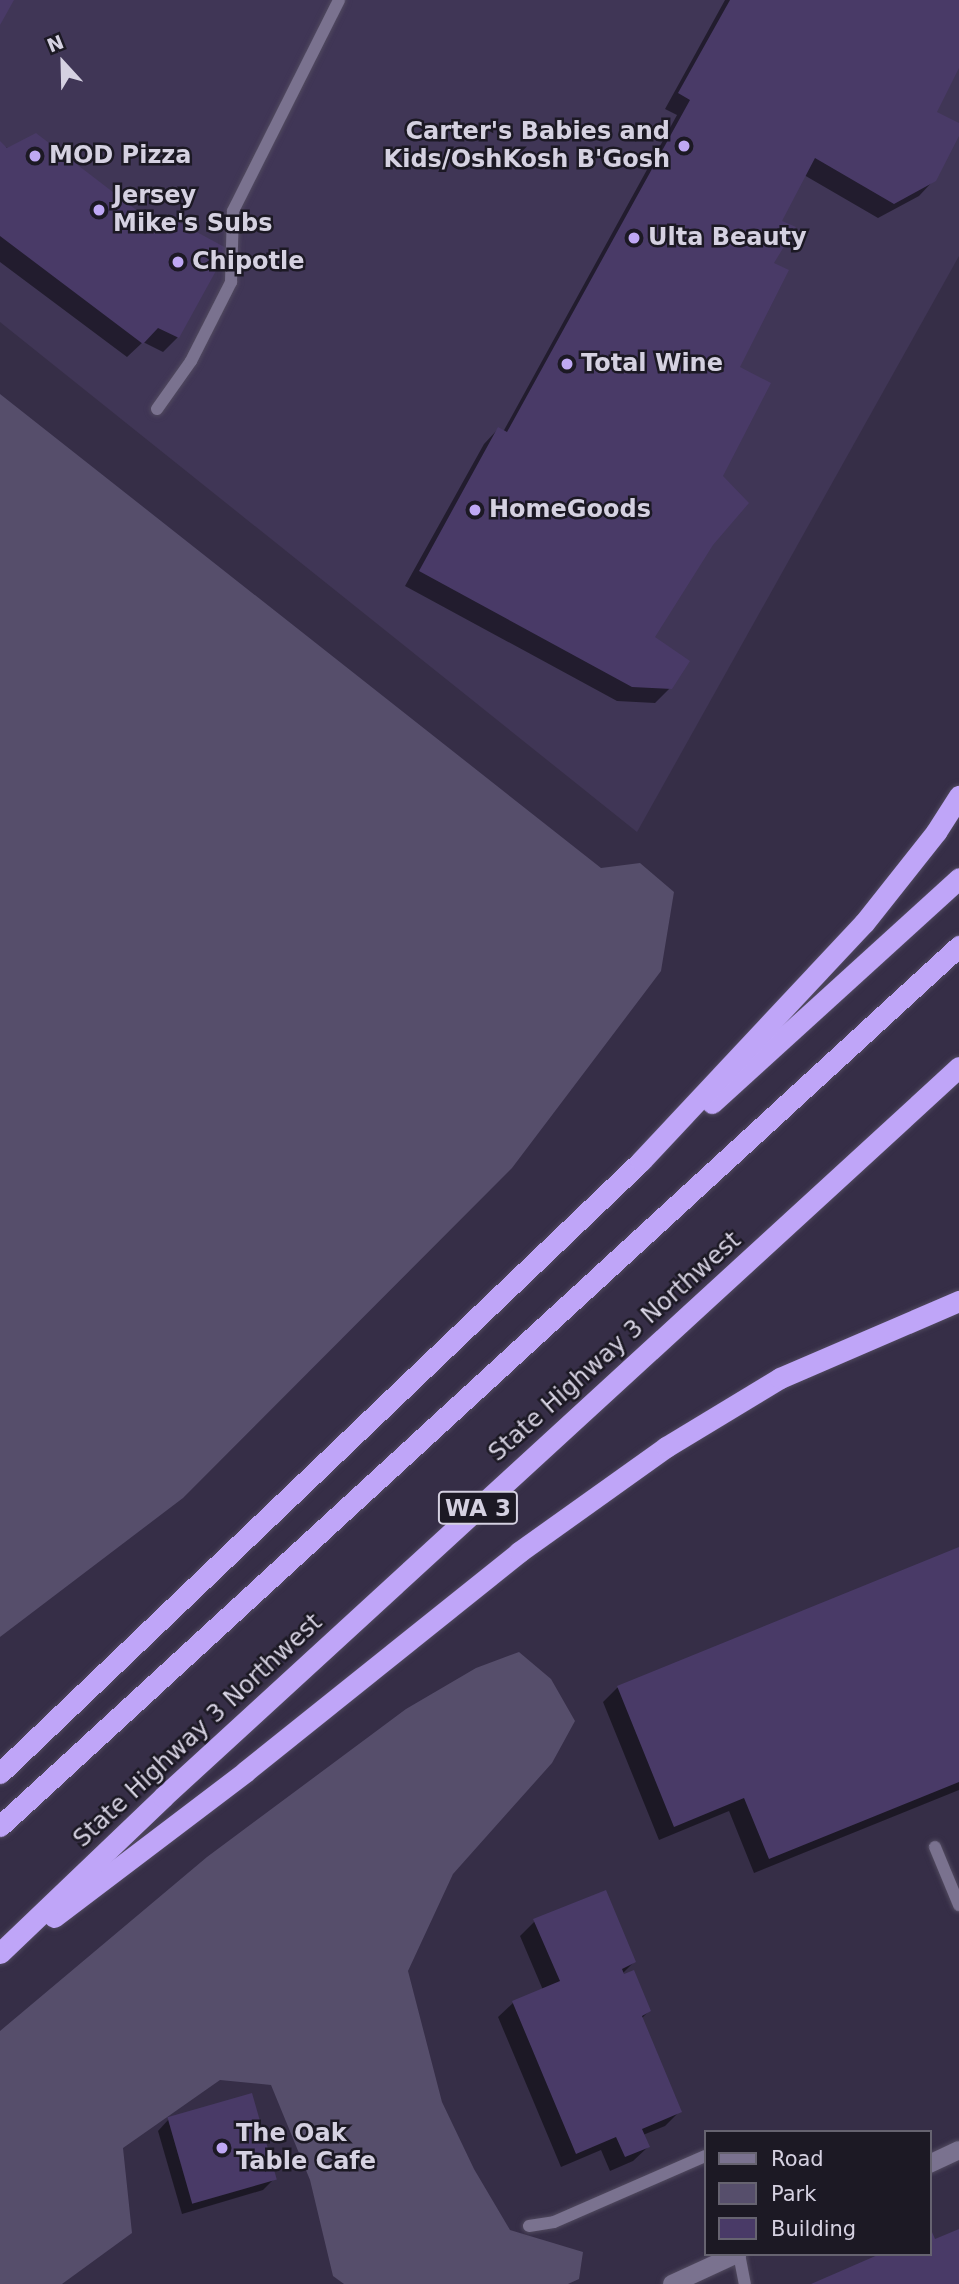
<!DOCTYPE html>
<style>
body{margin:0}
#map{position:relative;width:959px;height:2284px;overflow:hidden;background:#362e47;font-family:"DejaVu Sans",sans-serif}
div>[style]{position:absolute}
.built>*{inset:0;background:#403656}
.green>*{inset:0;background:#564e6b}
.shadow>*{inset:0;background:#0007}
.building>*{inset:0;background:#493a67;transform-origin:0 0}
.roads{filter:drop-shadow(0 0 2px #514a5f) drop-shadow(0 0 2px #514a5f)}
.lane>*{height:12px;margin:-6px;padding:0 6px;transform-origin:6px;border-radius:6px;background:#7a728f}
.street>*{height:18px;margin:-9px;padding:0 9px;transform-origin:9px;border-radius:9px;background:#7a728f}
.highway>*{height:21px;margin:-10.5px;padding:0 10.5px;transform-origin:10.5px;border-radius:10.5px;background:#bfa5f8}
.dots>*{width:19px;height:19px;translate:-50% -50%;box-sizing:border-box;border:4px solid #1c1924;border-radius:50%}
span{translate:-50% -50%;white-space:nowrap;text-align:center;line-height:1.15;-webkit-text-stroke:5px #1c1924;paint-order:stroke}
.shield-label span{padding:2px 5px;background:#1c1924;border:2px solid;border-radius:5px;-webkit-text-stroke-width:0}
.shield-label{font-size:23px;color:#d5d1e1;font-weight:700}
.poi-label{font-size:24px;color:#d5d1e1;font-weight:700}
.right{translate:-100% -50%;text-align:right}
.left{translate:0 -50%;text-align:left}
.street-label{font-size:24px;color:#d5d1e1}
.legend{position:absolute;left:704px;top:2130px;width:228px;height:126px;box-sizing:border-box;background:#1c1924;border:2px solid #666370;margin:0;padding:9px 12px;list-style:none;font-size:21px;color:#d5d1e1}
.legend li{display:flex;align-items:center;gap:14px;height:35px}
.legend b{width:35px;border:2px solid #666370}
.north{position:absolute;left:28px;top:28px;width:70px;height:70px;-webkit-text-stroke:5px #1c1924;paint-order:stroke;rotate:338deg;font-size:19px;font-weight:700;line-height:28px;text-align:center;color:#d5d1e1}
.north::after{content:'';display:block;margin:auto;width:24px;height:32px;background:#d5d1e1;clip-path:polygon(50% 0,100% 100%,50% 72%,0 100%)}
</style>
<div id="map">
<div class="built">
<div style="clip-path:polygon(0 0,959px 0,959px 256px,637px 832px,0 322px)"></div>
</div>
<div class="green">
<div style="clip-path:polygon(0 394px,601px 868px,640px 863px,674px 892px,661px 971px,512px 1168px,183px 1498px,0 1637px)"></div>
<div style="clip-path:polygon(519px 1652px,551px 1679px,575px 1721px,552px 1763px,453px 1874px,408px 1971px,442px 2102px,474px 2169px,510px 2230px,583px 2252px,579px 2279px,568px 2284px,344px 2284px,333px 2276px,310px 2180px,271px 2085px,220px 2080px,123px 2148px,132px 2233px,62px 2284px,0 2284px,0 2031px,207px 1857px,406px 1709px,476px 1668px)"></div>
</div>
<div class="shadow">
<div style="clip-path:polygon(725px 0,959px 0,959px 64px,934px 113px,959px 125px,959px 133px,934px 180px,919px 196px,878px 218px,804px 175px,780px 222px,771px 263px,738px 367px,712px 544px,652px 638px,670px 688px,655px 703px,617px 701px,405px 586px,484px 444px,498px 429px,503px 432px,677px 115px,665px 109px)"></div>
<div style="clip-path:polygon(0 144px,163px 232px,173px 222px,178px 337px,163px 352px,143px 342px,127px 357px,0 262px)"></div>
<div style="clip-path:polygon(959px 1549px,959px 1790px,754px 1873px,729px 1811px,659px 1840px,603px 1702px,617px 1688px)"></div>
<div style="clip-path:polygon(535px 1921px,634px 1962px,618px 1978px,649px 2011px,641px 2019px,680px 2111px,665px 2126px,643px 2135px,648px 2147px,633px 2161px,610px 2171px,601px 2150px,561px 2167px,498px 2017px,513px 2003px,543px 1990px,520px 1936px)"></div>
<div style="clip-path:polygon(169px 2119px,275px 2178px,263px 2190px,182px 2214px,158px 2131px)"></div>
</div>
<div class="building">
<div style="clip-path:polygon(0 0,14px 0,0 25px)"></div>
<div style="clip-path:polygon(730px 0,959px 0,959px 68px,937px 112px,959px 123px,959px 136px,936px 181px,894px 204px,815px 158px,782px 221px,796px 227px,774px 263px,789px 270px,740px 367px,771px 383px,723px 476px,749px 503px,713px 545px,655px 637px,690px 661px,672px 689px,632px 687px,419px 571px,498px 427px,507px 432px,690px 100px,678px 93px)"></div>
<div style="clip-path:polygon(36px 133px,165px 232px,173px 219px,228px 249px,179px 338px,158px 328px,143px 344px,0 236px,0 141px,7px 148px)"></div>
<div style="clip-path:polygon(959px 1547px,959px 1782px,769px 1859px,744px 1798px,674px 1827px,617px 1686px)"></div>
<div style="clip-path:polygon(606px 1890px,636px 1962px,622px 1969px,624px 1974px,634px 1970px,651px 2011px,642px 2016px,682px 2112px,642px 2129px,650px 2147px,625px 2157px,616px 2137px,576px 2154px,512px 2001px,560px 1981px,533px 1919px)"></div>
<div style="left:252px;top:2093px;width:90px;height:88px;rotate:74deg"></div>
<div style="clip-path:polygon(959px 2229px,959px 2284px,811px 2284px,880px 2254px,929px 2254px,929px 2233px,932px 2232px,935px 2239px)"></div>
</div>
<div class="roads">
<div class="lane">
<div style="left:157px;top:409px;width:59px;rotate:-54.7deg"></div>
<div style="left:191px;top:361px;width:89px;rotate:-63.1deg"></div>
<div style="left:231px;top:282px;width:71px;rotate:-88.4deg"></div>
<div style="left:233px;top:211px;width:236px;rotate:-63.3deg"></div>
<div style="left:935px;top:1847px;width:63px;rotate:67.5deg"></div>
<div style="left:529px;top:2226px;width:25px;rotate:-9deg"></div>
<div style="left:554px;top:2222px;width:165px;rotate:-23.6deg"></div>
<div style="left:739px;top:2254px;width:31px;rotate:79deg"></div>
</div>
<div class="street">
<div style="left:929px;top:2164px;width:33px;rotate:-25deg"></div>
<div style="left:672px;top:2284px;width:72px;rotate:-24.8deg"></div>
</div>
<div class="highway">
<div style="left:712px;top:1103px;width:334px;rotate:-42.3deg"></div>
<div style="left:0;top:1773px;width:886px;rotate:-43.67deg"></div>
<div style="left:641px;top:1161px;width:326px;rotate:-46.9deg"></div>
<div style="left:864px;top:923px;width:116px;rotate:-51.6deg"></div>
<div style="left:936px;top:832px;width:43px;rotate:-57.4deg"></div>
<div style="left:0;top:1826px;width:1302px;rotate:-42.54deg"></div>
<div style="left:54px;top:1917px;width:241px;rotate:-37.2deg"></div>
<div style="left:246px;top:1771px;width:350px;rotate:-38.7deg"></div>
<div style="left:519px;top:1552px;width:181px;rotate:-35.5deg"></div>
<div style="left:666px;top:1447px;width:133px;rotate:-31.2deg"></div>
<div style="left:780px;top:1378px;width:195px;rotate:-23.3deg"></div>
<div style="left:0;top:1953px;width:226px;rotate:-43.7deg"></div>
<div style="left:163px;top:1797px;width:1080px;rotate:-42.52deg"></div>
</div>
</div>
<div class="dots">
<div style="left:684px;top:146px;background:#bfa8f4"></div>
<div style="left:35px;top:156px;background:#bfa8f4"></div>
<div style="left:99px;top:210px;background:#bfa8f4"></div>
<div style="left:634px;top:238px;background:#bfa8f4"></div>
<div style="left:178px;top:262px;background:#bfa8f4"></div>
<div style="left:567px;top:364px;background:#bfa8f4"></div>
<div style="left:475px;top:510px;background:#bfa8f4"></div>
<div style="left:222px;top:2148px;background:#bfa8f4"></div>
</div>
<div class="shield-label">
<span style="left:478px;top:1508px">WA 3</span>
</div>
<div class="poi-label">
<span class="right" style="left:670px;top:146px">Carter's Babies and<br>Kids/OshKosh B'Gosh</span>
<span class="left" style="left:49px;top:156px">MOD Pizza</span>
<span class="left" style="left:113px;top:210px">Jersey<br>Mike's Subs</span>
<span class="left" style="left:648px;top:238px">Ulta Beauty</span>
<span class="left" style="left:192px;top:262px">Chipotle</span>
<span class="left" style="left:581px;top:364px">Total Wine</span>
<span class="left" style="left:489px;top:510px">HomeGoods</span>
<span class="left" style="left:236px;top:2148px">The Oak<br>Table Cafe</span>
</div>
<div class="street-label">
<span style="left:615px;top:1347px;rotate:-42deg">State Highway 3 Northwest</span>
<span style="left:198px;top:1731px;rotate:-43deg">State Highway 3 Northwest</span>
</div>
<ul class="legend">
<li><b style="height:9px;background:#7a728f"></b>Road</li>
<li><b style="height:19px;background:#564e6b"></b>Park</li>
<li><b style="height:19px;background:#493a67"></b>Building</li>
</ul>
<div class="north">N</div>
</div>
